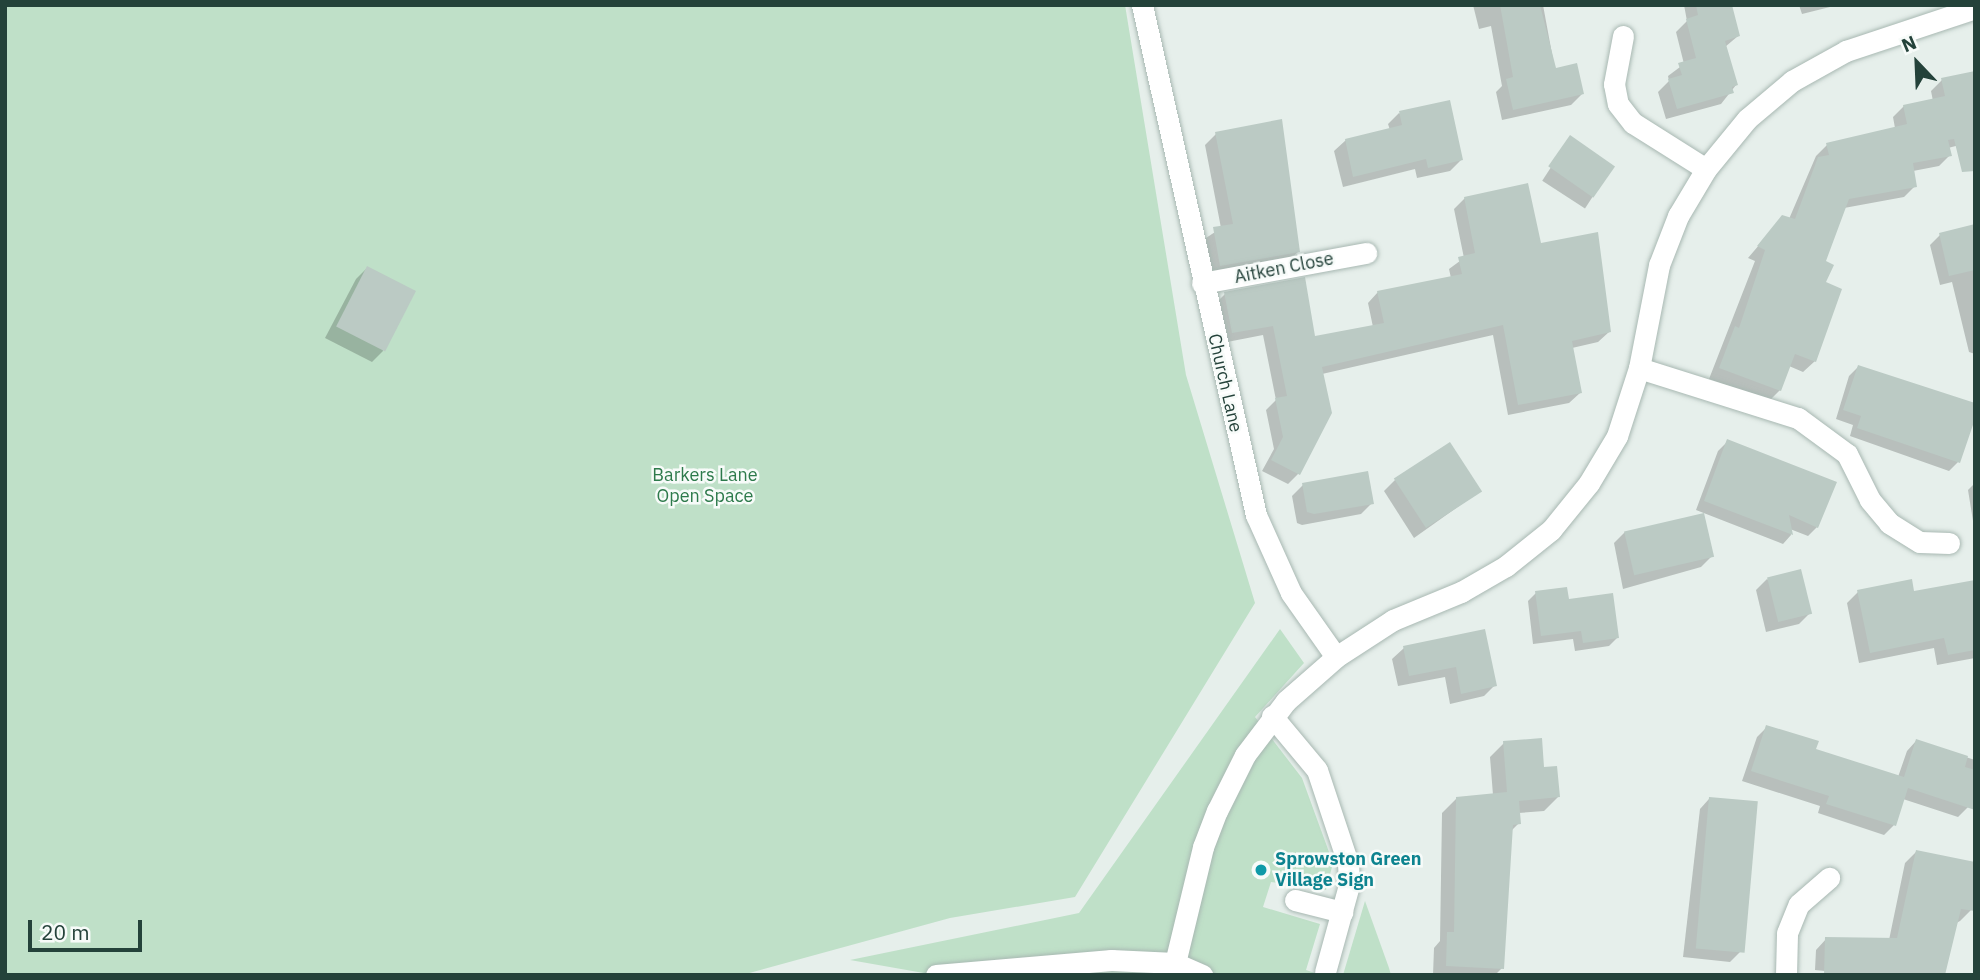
<!DOCTYPE html>
<style>
body{margin:0}
#map{position:relative;width:1980px;height:980px;overflow:hidden;background:#e6efeb;font-family:"IBM Plex Sans",sans-serif}
div>[style]{position:absolute}
.green>*{inset:0;background:#bfe0c8}
.shadow>*{inset:0;background:#0003;transform-origin:0 0}
.building>*{inset:0;background:#bbcac4;transform-origin:0 0}
.roads{filter:drop-shadow(0 0 2px #a8b8b2) drop-shadow(0 0 2px #a8b8b2)}
.street>*{height:21px;margin:-10.5px;padding:0 10.5px;transform-origin:10.5px;border-radius:10.5px;background:#fff}
.secondary>*{height:21px;margin:-10.5px;padding:0 10.5px;transform-origin:10.5px;border-radius:10.5px;background:#fff}
.dots>*{width:19px;height:19px;translate:-50% -50%;box-sizing:border-box;border:4px solid #f7fbf9;border-radius:50%}
span{translate:-50% -50%;white-space:nowrap;text-align:center;line-height:1.15;-webkit-text-stroke:5px #f7fbf9;paint-order:stroke}
.street-label{font-size:18px;color:#24423a}
.park-label{font-size:18px;color:#2d7a4b}
.culture-label{font-size:18px;color:#0d838f;font-weight:700}
.left{translate:0 -50%;text-align:left}
.frame{position:absolute;inset:0;border:7px solid #24423a;pointer-events:none}
.north{position:absolute;left:1882px;top:28px;width:70px;height:70px;-webkit-text-stroke:5px #f7fbf9;paint-order:stroke;rotate:337deg;font-size:19px;font-weight:700;line-height:28px;text-align:center;color:#24423a}
.north::after{content:'';display:block;margin:auto;width:24px;height:32px;background:#24423a;clip-path:polygon(50% 0,100% 100%,50% 72%,0 100%)}
.scale{position:absolute;left:28px;top:920px;width:114px;height:32px;box-sizing:border-box;border:4px solid #24423a;border-top:0;padding-left:9px;font-size:21px;line-height:24px;white-space:nowrap;color:#24423a;-webkit-text-stroke:5px #f7fbf9;paint-order:stroke}
</style>
<div id="map">
<div class="green">
<div style="clip-path:polygon(5px 5px,1125px 5px,1186px 375px,1255px 603px,1075px 897px,950px 918px,742px 975px,5px 975px)"></div>
<div style="clip-path:polygon(1280px 629px,1304px 663px,1255px 717px,1302px 778px,1333px 863px,1326px 890px,1271px 882px,1263px 907px,1320px 924px,1306px 970px,1321px 975px,935px 975px,850px 960px,1079px 913px)"></div>
<div style="clip-path:polygon(1365px 901px,1389px 968px,1391px 975px,1343px 975px)"></div>
</div>
<div class="shadow">
<div style="clip-path:polygon(1473px 5px,1543px 5px,1555px 70px,1582px 94px,1571px 105px,1502px 120px,1496px 92px,1502px 86px,1491px 26px,1479px 29px)"></div>
<div style="clip-path:polygon(1684px 5px,1728px 5px,1738px 36px,1725px 47px,1736px 85px,1721px 104px,1666px 119px,1658px 92px,1669px 81px,1668px 76px,1684px 64px,1676px 32px,1687px 21px)"></div>
<div style="clip-path:polygon(1799px 5px,1838px 5px,1802px 14px)"></div>
<div style="clip-path:polygon(1942px 80px,1975px 141px,1948px 148px,1950px 155px,1939px 166px,1913px 171px,1915px 186px,1904px 197px,1844px 208px,1823px 262px,1815px 361px,1803px 372px,1789px 366px,1780px 390px,1769px 401px,1709px 379px,1755px 261px,1748px 258px,1783px 217px,1789px 219px,1816px 156px,1827px 145px,1895px 128px,1893px 117px,1904px 106px,1933px 101px,1931px 91px)"></div>
<div style="clip-path:polygon(1399px 113px,1462px 159px,1450px 171px,1417px 178px,1415px 169px,1343px 187px,1334px 151px,1346px 140px,1390px 130px,1388px 124px)"></div>
<div style="clip-path:polygon(1281px 121px,1299px 251px,1287px 262px,1209px 277px,1203px 240px,1221px 228px,1205px 145px,1216px 134px)"></div>
<div style="left:1570px;top:138px;width:51px;height:51px;rotate:33deg"></div>
<div style="clip-path:polygon(1465px 198px,1539px 245px,1609px 332px,1598px 342px,1572px 348px,1580px 393px,1569px 403px,1508px 415px,1493px 335px,1322px 374px,1298px 474px,1288px 484px,1262px 471px,1274px 449px,1266px 410px,1276px 400px,1263px 335px,1222px 343px,1215px 304px,1225px 294px,1314px 338px,1373px 327px,1368px 303px,1378px 292px,1451px 278px,1449px 269px,1464px 258px,1454px 209px)"></div>
<div style="clip-path:polygon(1975px 226px,1975px 354px,1969px 352px,1952px 282px,1940px 285px,1930px 245px,1940px 235px)"></div>
<div style="clip-path:polygon(367px 268px,383px 351px,372px 362px,325px 338px,356px 279px)"></div>
<div style="clip-path:polygon(1858px 367px,1958px 462px,1949px 471px,1850px 436px,1853px 425px,1836px 419px,1849px 376px)"></div>
<div style="clip-path:polygon(1728px 441px,1817px 527px,1808px 536px,1790px 529px,1791px 535px,1783px 544px,1696px 510px,1718px 451px)"></div>
<div style="clip-path:polygon(1395px 480px,1480px 491px,1414px 538px,1384px 491px)"></div>
<div style="clip-path:polygon(1975px 483px,1975px 526px,1974px 527px,1968px 490px)"></div>
<div style="clip-path:polygon(1303px 485px,1372px 503px,1361px 514px,1302px 525px,1297px 523px,1292px 496px)"></div>
<div style="clip-path:polygon(1625px 532px,1712px 556px,1701px 567px,1623px 589px,1614px 543px)"></div>
<div style="clip-path:polygon(1767px 579px,1810px 613px,1799px 624px,1766px 632px,1756px 590px)"></div>
<div style="clip-path:polygon(1975px 582px,1975px 658px,1937px 665px,1934px 648px,1859px 663px,1847px 603px,1858px 592px,1913px 593px)"></div>
<div style="clip-path:polygon(1536px 593px,1567px 601px,1617px 638px,1609px 646px,1575px 651px,1573px 639px,1533px 644px,1528px 601px)"></div>
<div style="clip-path:polygon(1484px 631px,1495px 685px,1484px 696px,1450px 704px,1445px 677px,1398px 686px,1392px 659px,1404px 648px)"></div>
<div style="clip-path:polygon(1767px 727px,1814px 750px,1898px 777px,1907px 751px,1916px 741px,1975px 760px,1975px 787px,1968px 807px,1958px 817px,1903px 799px,1894px 825px,1884px 835px,1818px 813px,1820px 806px,1742px 781px,1757px 737px)"></div>
<div style="clip-path:polygon(1504px 743px,1543px 769px,1558px 797px,1544px 811px,1518px 813px,1519px 823px,1510px 832px,1502px 968px,1495px 975px,1433px 975px,1434px 948px,1440px 941px,1442px 813px,1456px 799px,1493px 795px,1490px 757px)"></div>
<div style="clip-path:polygon(1709px 799px,1740px 952px,1730px 962px,1683px 957px,1700px 809px)"></div>
<div style="clip-path:polygon(1916px 852px,1971px 910px,1960px 921px,1863px 975px,1815px 970px,1816px 950px,1827px 938px,1889px 940px,1905px 863px)"></div>
</div>
<div class="building">
<div style="clip-path:polygon(1500px 5px,1540px 5px,1556px 68px,1577px 63px,1584px 94px,1513px 110px,1506px 79px,1513px 77px)"></div>
<div style="clip-path:polygon(1696px 5px,1732px 5px,1740px 36px,1725px 41px,1738px 85px,1732px 87px,1734px 93px,1677px 109px,1668px 79px,1682px 75px,1678px 63px,1696px 58px,1686px 19px,1698px 15px)"></div>
<div style="clip-path:polygon(1975px 71px,1975px 171px,1962px 172px,1954px 139px,1948px 140px,1952px 156px,1913px 163px,1917px 187px,1849px 199px,1826px 261px,1834px 265px,1826px 282px,1842px 289px,1816px 362px,1795px 354px,1781px 391px,1719px 368px,1735px 326px,1739px 328px,1765px 250px,1757px 246px,1782px 215px,1795px 219px,1818px 157px,1829px 155px,1826px 143px,1907px 124px,1903px 105px,1945px 96px,1941px 78px)"></div>
<div style="clip-path:polygon(1450px 100px,1463px 160px,1428px 168px,1426px 159px,1353px 177px,1345px 139px,1402px 125px,1399px 111px)"></div>
<div style="clip-path:polygon(1282px 119px,1300px 252px,1220px 266px,1213px 227px,1233px 224px,1215px 132px)"></div>
<div style="left:1570px;top:135px;width:55px;height:38px;rotate:35deg"></div>
<div style="clip-path:polygon(1528px 183px,1541px 243px,1598px 232px,1611px 332px,1572px 341px,1582px 393px,1518px 405px,1503px 325px,1322px 367px,1332px 413px,1300px 475px,1271px 460px,1283px 437px,1275px 398px,1287px 396px,1273px 326px,1232px 333px,1224px 292px,1305px 277px,1315px 336px,1384px 323px,1377px 291px,1462px 274px,1458px 257px,1475px 253px,1464px 197px)"></div>
<div style="clip-path:polygon(1975px 224px,1975px 270px,1949px 276px,1939px 233px)"></div>
<div style="left:367px;top:266px;width:55px;height:68px;rotate:27deg"></div>
<div style="clip-path:polygon(1858px 365px,1975px 403px,1975px 419px,1960px 463px,1857px 428px,1861px 416px,1843px 410px)"></div>
<div style="clip-path:polygon(1727px 439px,1837px 482px,1818px 528px,1789px 515px,1793px 535px,1704px 501px)"></div>
<div style="left:1450px;top:442px;width:59px;height:67px;rotate:57deg"></div>
<div style="clip-path:polygon(1368px 471px,1374px 504px,1314px 514px,1307px 512px,1302px 483px)"></div>
<div style="left:1704px;top:513px;width:45px;height:82px;rotate:77deg"></div>
<div style="left:1801px;top:569px;width:46px;height:35px;rotate:76deg"></div>
<div style="clip-path:polygon(1912px 579px,1914px 591px,1975px 580px,1975px 650px,1948px 655px,1944px 638px,1870px 653px,1857px 590px)"></div>
<div style="clip-path:polygon(1567px 587px,1569px 599px,1613px 593px,1619px 638px,1583px 643px,1581px 631px,1541px 636px,1535px 591px)"></div>
<div style="clip-path:polygon(1485px 629px,1497px 686px,1461px 694px,1456px 667px,1409px 676px,1403px 646px)"></div>
<div style="clip-path:polygon(1766px 725px,1819px 741px,1816px 749px,1904px 777px,1916px 739px,1968px 756px,1965px 767px,1975px 770px,1975px 810px,1908px 788px,1896px 826px,1826px 804px,1829px 796px,1751px 771px)"></div>
<div style="clip-path:polygon(1542px 738px,1544px 767px,1557px 766px,1560px 797px,1519px 801px,1521px 824px,1513px 825px,1504px 969px,1446px 966px,1447px 932px,1454px 932px,1456px 797px,1507px 792px,1503px 741px)"></div>
<div style="left:1709px;top:797px;width:49px;height:152px;rotate:5deg"></div>
<div style="clip-path:polygon(1916px 850px,1975px 862px,1975px 911px,1961px 909px,1945px 975px,1824px 975px,1825px 937px,1897px 938px)"></div>
</div>
<div class="roads">
<div class="street">
<div style="left:1142px;top:5px;width:523px;rotate:77.4deg"></div>
<div style="left:1256px;top:515px;width:85px;rotate:65.8deg"></div>
<div style="left:1291px;top:593px;width:78px;rotate:54.9deg"></div>
<div style="left:1623px;top:36px;width:49px;rotate:100.6deg"></div>
<div style="left:1614px;top:84px;width:20px;rotate:79deg"></div>
<div style="left:1618px;top:104px;width:24px;rotate:52deg"></div>
<div style="left:1633px;top:123px;width:86px;rotate:32.2deg"></div>
<div style="left:1202px;top:283px;width:167px;rotate:-10.4deg"></div>
<div style="left:1639px;top:368px;width:167px;rotate:17.5deg"></div>
<div style="left:1798px;top:418px;width:61px;rotate:36.3deg"></div>
<div style="left:1847px;top:454px;width:51px;rotate:63.4deg"></div>
<div style="left:1870px;top:500px;width:30px;rotate:50deg"></div>
<div style="left:1889px;top:523px;width:36px;rotate:32deg"></div>
<div style="left:1920px;top:542px;width:29px;rotate:2deg"></div>
<div style="left:1272px;top:716px;width:70px;rotate:50.2deg"></div>
<div style="left:1317px;top:770px;width:98px;rotate:71.6deg"></div>
<div style="left:1348px;top:863px;width:22px;rotate:87deg"></div>
<div style="left:1349px;top:885px;width:90px;rotate:105.4deg"></div>
<div style="left:1295px;top:900px;width:49px;rotate:14.3deg"></div>
<div style="left:1175px;top:963px;width:119px;rotate:-76.4deg"></div>
<div style="left:1203px;top:847px;width:39px;rotate:-69deg"></div>
<div style="left:1217px;top:811px;width:63px;rotate:-63.4deg"></div>
<div style="left:1245px;top:755px;width:68px;rotate:-52.8deg"></div>
<div style="left:1286px;top:701px;width:67px;rotate:-41.3deg"></div>
<div style="left:1336px;top:657px;width:68px;rotate:-33deg"></div>
<div style="left:1393px;top:620px;width:74px;rotate:-22.4deg"></div>
<div style="left:1461px;top:592px;width:52px;rotate:-30deg"></div>
<div style="left:1506px;top:566px;width:58px;rotate:-38.7deg"></div>
<div style="left:1551px;top:530px;width:60px;rotate:-51deg"></div>
<div style="left:1589px;top:483px;width:55px;rotate:-59.2deg"></div>
<div style="left:1617px;top:436px;width:71px;rotate:-72.1deg"></div>
<div style="left:1639px;top:368px;width:105px;rotate:-79deg"></div>
<div style="left:1659px;top:265px;width:53px;rotate:-68.8deg"></div>
<div style="left:1678px;top:216px;width:55px;rotate:-59.2deg"></div>
<div style="left:1706px;top:169px;width:65px;rotate:-50.6deg"></div>
<div style="left:1747px;top:119px;width:59px;rotate:-40.2deg"></div>
<div style="left:1792px;top:81px;width:62px;rotate:-29.1deg"></div>
<div style="left:1846px;top:51px;width:136px;rotate:-18.4deg"></div>
<div style="left:1786px;top:975px;width:42px;rotate:-88.6deg"></div>
<div style="left:1787px;top:933px;width:31px;rotate:-68deg"></div>
<div style="left:1799px;top:904px;width:40px;rotate:-41deg"></div>
</div>
<div class="secondary">
<div style="left:936px;top:975px;width:176px;rotate:-4.9deg"></div>
<div style="left:1111px;top:960px;width:64px;rotate:2.7deg"></div>
<div style="left:1175px;top:963px;width:30px;rotate:24deg"></div>
</div>
</div>
<div class="dots">
<div style="left:1261px;top:870px;background:#0f9aa8"></div>
</div>
<div class="street-label">
<span style="left:1284px;top:268px;rotate:-11deg">Aitken Close</span>
<span style="left:1225px;top:383px;rotate:77deg">Church Lane</span>
</div>
<div class="park-label">
<span style="left:705px;top:486px">Barkers Lane<br>Open Space</span>
</div>
<div class="culture-label">
<span class="left" style="left:1275px;top:870px">Sprowston Green<br>Village Sign</span>
</div>
<div class="frame"></div>
<div class="north">N</div>
<div class="scale">20 m</div>
</div>
